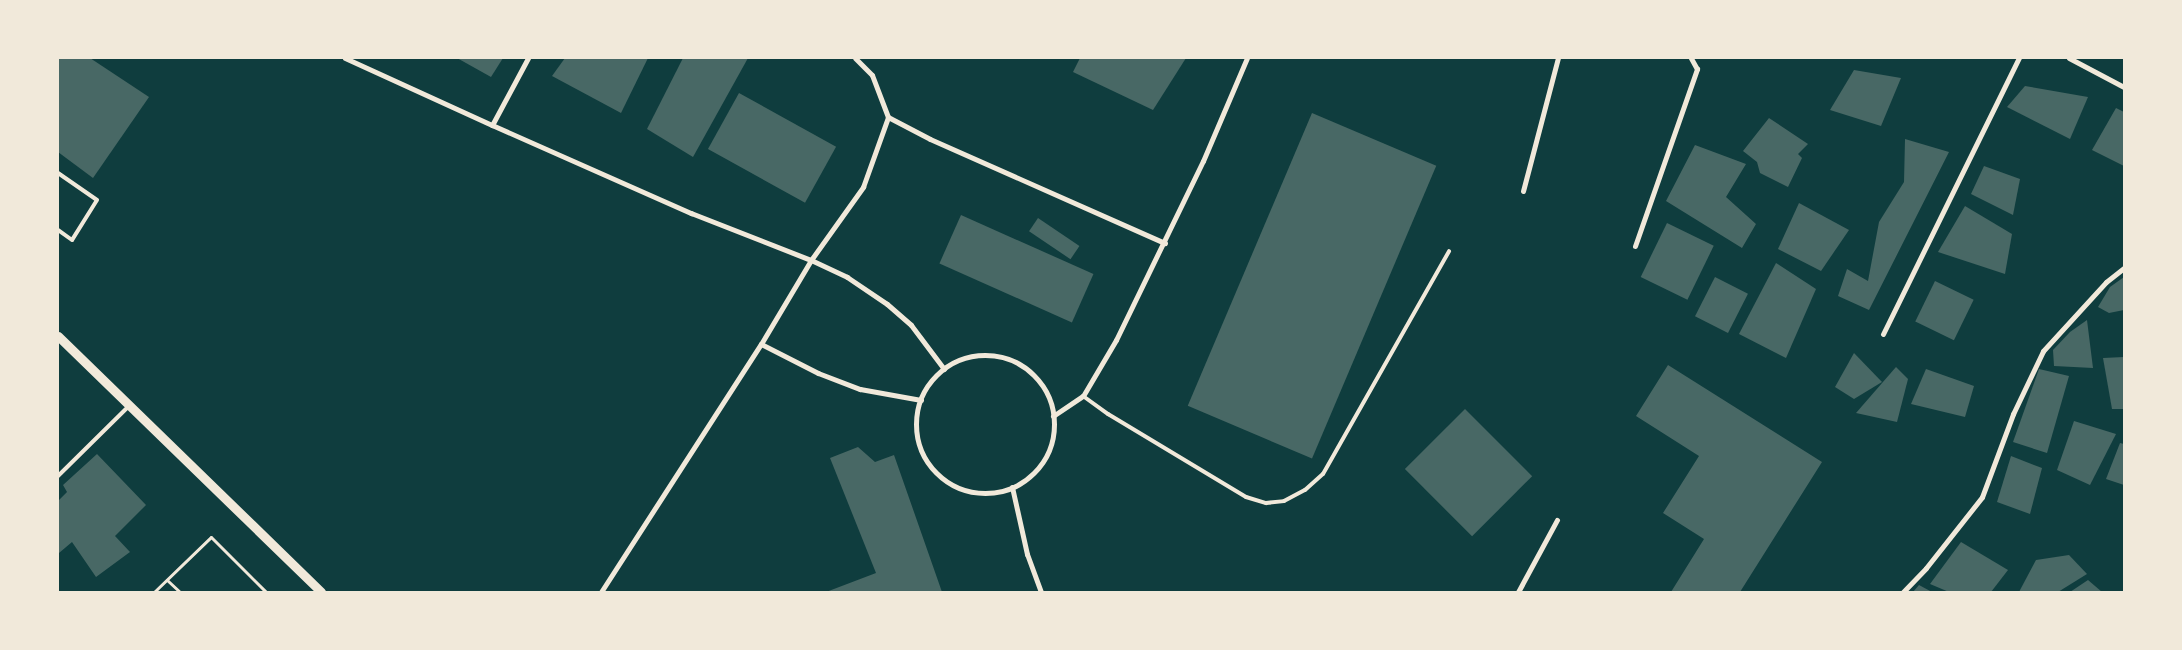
<!DOCTYPE html>
<style>
body{margin:0}
#map{position:relative;width:2182px;height:650px;overflow:hidden;background:#0f3d3e;font-family:Montserrat,sans-serif}
div>[style]{position:absolute}
.building>*{inset:0;background:#486865;transform-origin:0 0}
.path>*{height:3px;margin:-1.5px;padding:0 1.5px;transform-origin:1.5px;border-radius:1.5px;background:#f1e9da}
.service>*{height:4px;margin:-2px;padding:0 2px;transform-origin:2px;border-radius:2px;background:#f1e9da}
.minor>*{height:5px;margin:-2.5px;padding:0 2.5px;transform-origin:2.5px;border-radius:2.5px;background:#f1e9da}
.minor>.ring{margin:-2.5px;padding:0;box-sizing:content-box;background:none;border:5px solid #f1e9da;border-radius:50%}
.tertiary>*{height:9px;margin:-4.5px;padding:0 4.5px;transform-origin:4.5px;border-radius:4.5px;background:#f1e9da}
span{translate:-50% -50%;white-space:nowrap;text-align:center;line-height:1.15;-webkit-text-stroke:4.5px #f1e9da;paint-order:stroke}
.frame{position:absolute;inset:0;border:59px solid #f1e9da;pointer-events:none}
</style>
<div id="map">
<div class="building">
<div style="clip-path:polygon(58px 58px,90px 58px,149px 97px,93px 178px,58px 152px)"></div>
<div style="clip-path:polygon(457px 58px,503px 58px,491px 77px)"></div>
<div style="clip-path:polygon(565px 58px,648px 58px,621px 113px,552px 76px)"></div>
<div style="clip-path:polygon(683px 58px,748px 58px,693px 157px,647px 129px)"></div>
<div style="clip-path:polygon(1080px 58px,1186px 58px,1153px 110px,1073px 72px)"></div>
<div style="clip-path:polygon(1854px 70px,1901px 78px,1881px 126px,1830px 110px)"></div>
<div style="clip-path:polygon(2025px 86px,2088px 97px,2070px 139px,2007px 107px)"></div>
<div style="left:739px;top:93px;width:111px;height:64px;rotate:29deg"></div>
<div style="clip-path:polygon(2116px 108px,2124px 112px,2124px 166px,2092px 150px)"></div>
<div style="left:1312px;top:113px;width:135px;height:318px;rotate:23deg"></div>
<div style="clip-path:polygon(1769px 118px,1808px 144px,1798px 154px,1802px 158px,1788px 187px,1760px 173px,1757px 162px,1743px 151px)"></div>
<div style="clip-path:polygon(1905px 139px,1949px 152px,1869px 310px,1838px 296px,1847px 269px,1868px 281px,1879px 222px,1904px 182px)"></div>
<div style="clip-path:polygon(1695px 145px,1746px 164px,1726px 197px,1756px 224px,1742px 248px,1666px 201px)"></div>
<div style="clip-path:polygon(1984px 166px,2020px 179px,2013px 215px,1971px 194px)"></div>
<div style="clip-path:polygon(1799px 203px,1849px 230px,1821px 271px,1778px 249px)"></div>
<div style="clip-path:polygon(1965px 206px,2012px 234px,2005px 274px,1938px 252px)"></div>
<div style="left:961px;top:215px;width:145px;height:53px;rotate:24deg"></div>
<div style="left:1038px;top:218px;width:50px;height:16px;rotate:34deg"></div>
<div style="left:1667px;top:223px;width:52px;height:60px;rotate:26deg"></div>
<div style="clip-path:polygon(1776px 263px,1816px 289px,1786px 358px,1739px 334px)"></div>
<div style="left:1715px;top:277px;width:37px;height:44px;rotate:27deg"></div>
<div style="clip-path:polygon(2124px 277px,2124px 310px,2109px 313px,2098px 307px,2110px 287px)"></div>
<div style="left:1935px;top:281px;width:43px;height:45px;rotate:26deg"></div>
<div style="clip-path:polygon(2087px 320px,2093px 368px,2054px 366px,2053px 350px,2070px 332px)"></div>
<div style="clip-path:polygon(1854px 353px,1882px 382px,1854px 399px,1835px 387px)"></div>
<div style="clip-path:polygon(2124px 357px,2124px 409px,2112px 409px,2103px 358px)"></div>
<div style="clip-path:polygon(1668px 365px,1822px 462px,1740px 592px,1671px 592px,1704px 539px,1663px 513px,1699px 456px,1636px 416px)"></div>
<div style="clip-path:polygon(1896px 367px,1908px 379px,1897px 422px,1856px 413px)"></div>
<div style="clip-path:polygon(1926px 369px,1974px 386px,1965px 417px,1911px 404px)"></div>
<div style="clip-path:polygon(2039px 369px,2069px 376px,2047px 453px,2013px 442px)"></div>
<div style="left:1465px;top:409px;width:95px;height:85px;rotate:45deg"></div>
<div style="clip-path:polygon(2074px 421px,2116px 434px,2090px 485px,2057px 470px)"></div>
<div style="clip-path:polygon(2120px 443px,2124px 444px,2124px 485px,2106px 479px)"></div>
<div style="clip-path:polygon(858px 447px,875px 462px,894px 455px,942px 592px,826px 592px,876px 573px,830px 458px)"></div>
<div style="clip-path:polygon(97px 454px,146px 505px,115px 536px,130px 552px,96px 577px,72px 542px,59px 553px,58px 551px,58px 501px,67px 492px,63px 485px)"></div>
<div style="clip-path:polygon(2011px 456px,2042px 468px,2030px 514px,1997px 502px)"></div>
<div style="clip-path:polygon(1961px 542px,2008px 570px,1991px 592px,1949px 592px,1930px 584px)"></div>
<div style="clip-path:polygon(2069px 555px,2087px 574px,2058px 592px,2019px 592px,2036px 560px)"></div>
<div style="clip-path:polygon(2088px 580px,2102px 592px,2070px 592px)"></div>
<div style="clip-path:polygon(1919px 585px,1932px 592px,1913px 592px)"></div>
</div>
<div class="path">
<div style="left:167px;top:580px;width:18px;rotate:43deg"></div>
<div style="left:154px;top:592px;width:79px;rotate:-44deg"></div>
<div style="left:211px;top:537px;width:78px;rotate:45deg"></div>
</div>
<div class="service">
<div style="left:58px;top:173px;width:47px;rotate:34.7deg"></div>
<div style="left:97px;top:200px;width:47px;rotate:122deg"></div>
<div style="left:72px;top:240px;width:17px;rotate:-144deg"></div>
<div style="left:1083px;top:396px;width:31px;rotate:36deg"></div>
<div style="left:1108px;top:414px;width:161px;rotate:31deg"></div>
<div style="left:1246px;top:497px;width:21px;rotate:17deg"></div>
<div style="left:1266px;top:503px;width:18px;rotate:-6deg"></div>
<div style="left:1284px;top:501px;width:24px;rotate:-28deg"></div>
<div style="left:1305px;top:490px;width:24px;rotate:-42deg"></div>
<div style="left:1323px;top:474px;width:256px;rotate:-60.5deg"></div>
<div style="left:58px;top:476px;width:100px;rotate:-44.6deg"></div>
</div>
<div class="minor">
<div style="left:345px;top:58px;width:162px;rotate:24.5deg"></div>
<div style="left:528px;top:58px;width:76px;rotate:118.2deg"></div>
<div style="left:492px;top:125px;width:218px;rotate:23.9deg"></div>
<div style="left:691px;top:213px;width:129px;rotate:21.4deg"></div>
<div style="left:811px;top:260px;width:40px;rotate:25deg"></div>
<div style="left:847px;top:277px;width:48px;rotate:34deg"></div>
<div style="left:887px;top:304px;width:32px;rotate:41deg"></div>
<div style="left:911px;top:325px;width:55px;rotate:53.1deg"></div>
<div style="left:2069px;top:58px;width:62px;rotate:27.8deg"></div>
<div style="left:888px;top:117px;width:47px;rotate:27.6deg"></div>
<div style="left:930px;top:139px;width:257px;rotate:23.9deg"></div>
<div style="left:1523px;top:191px;width:138px;rotate:-75.3deg"></div>
<div style="left:1635px;top:246px;width:188px;rotate:-70.7deg"></div>
<div style="left:1697px;top:69px;width:13px;rotate:-119deg"></div>
<div style="left:1883px;top:334px;width:308px;rotate:-63.8deg"></div>
<div style="left:761px;top:344px;width:64px;rotate:27deg"></div>
<div style="left:818px;top:373px;width:45px;rotate:20.9deg"></div>
<div style="left:860px;top:389px;width:62px;rotate:10.2deg"></div>
<div class="ring" style="left:916px;top:355px;width:133px;height:133px"></div>
<div style="left:1053px;top:416px;width:36px;rotate:-34deg"></div>
<div style="left:1083px;top:396px;width:65px;rotate:-59.5deg"></div>
<div style="left:1116px;top:340px;width:199px;rotate:-64.1deg"></div>
<div style="left:1203px;top:161px;width:112px;rotate:-66.9deg"></div>
<div style="left:1012px;top:487px;width:69px;rotate:77.4deg"></div>
<div style="left:1027px;top:554px;width:40px;rotate:69.8deg"></div>
<div style="left:601px;top:592px;width:295px;rotate:-57.2deg"></div>
<div style="left:761px;top:344px;width:98px;rotate:-59.2deg"></div>
<div style="left:811px;top:260px;width:90px;rotate:-54.5deg"></div>
<div style="left:863px;top:187px;width:74px;rotate:-70.3deg"></div>
<div style="left:888px;top:117px;width:45px;rotate:-110.9deg"></div>
<div style="left:872px;top:75px;width:24px;rotate:-135deg"></div>
<div style="left:1518px;top:592px;width:82px;rotate:-61.6deg"></div>
<div style="left:1903px;top:592px;width:33px;rotate:-46deg"></div>
<div style="left:1926px;top:568px;width:90px;rotate:-51.7deg"></div>
<div style="left:1982px;top:497px;width:89px;rotate:-69.5deg"></div>
<div style="left:2013px;top:414px;width:70px;rotate:-64.5deg"></div>
<div style="left:2043px;top:351px;width:93px;rotate:-47.6deg"></div>
<div style="left:2106px;top:282px;width:23px;rotate:-38deg"></div>
</div>
<div class="tertiary">
<div style="left:58px;top:336px;width:367px;rotate:44.2deg"></div>
</div>
<div class="frame"></div>
</div>
